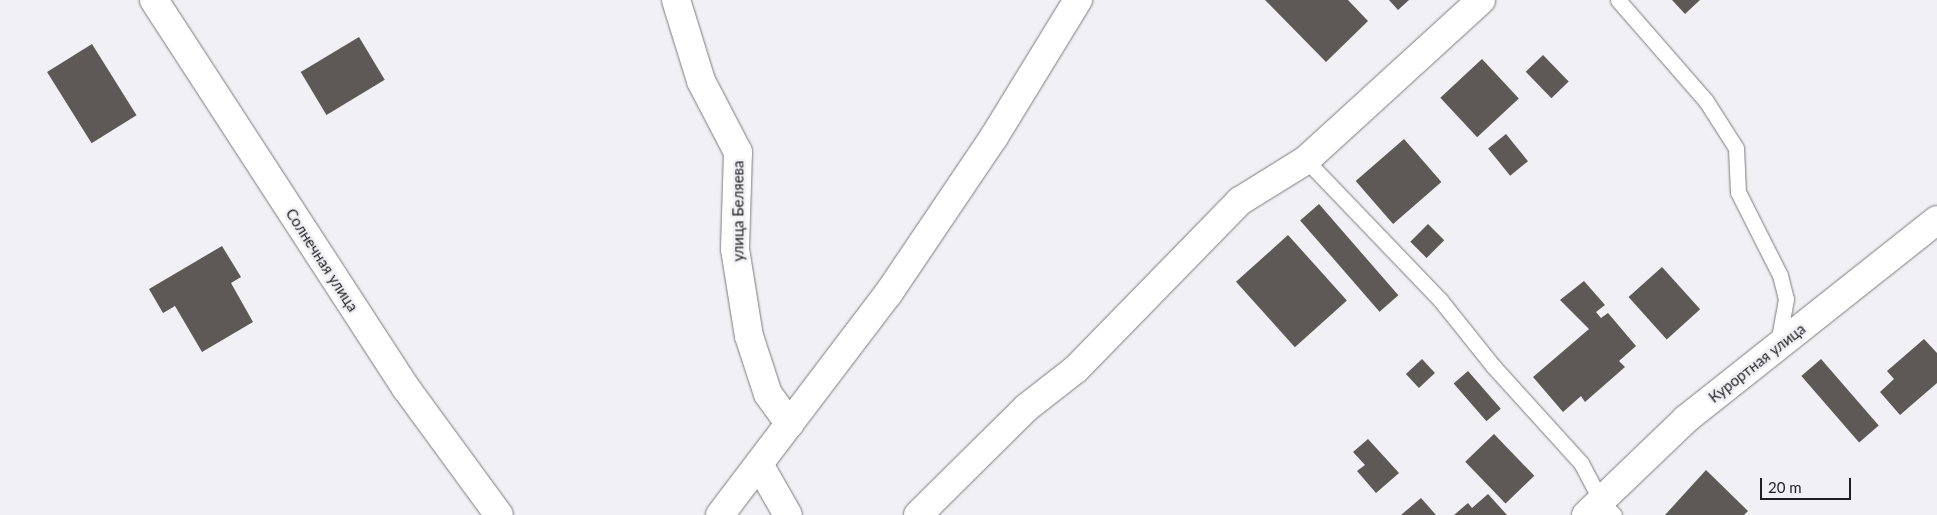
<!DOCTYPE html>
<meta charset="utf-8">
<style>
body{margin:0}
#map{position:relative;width:1937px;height:515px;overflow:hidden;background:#f1f0f4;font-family:Lato,sans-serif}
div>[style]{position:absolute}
.building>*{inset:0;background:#5c5957;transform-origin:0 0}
.roads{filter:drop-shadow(0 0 1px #7c7b7f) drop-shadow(0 0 1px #7c7b7f)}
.service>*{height:15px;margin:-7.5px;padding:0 7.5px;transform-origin:7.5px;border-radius:7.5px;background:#fff}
.minor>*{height:28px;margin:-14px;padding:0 14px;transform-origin:14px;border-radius:14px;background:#fff}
.secondary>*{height:28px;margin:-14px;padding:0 14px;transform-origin:14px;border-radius:14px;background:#fff}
span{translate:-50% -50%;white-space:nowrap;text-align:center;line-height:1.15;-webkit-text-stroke:5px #f1f0f4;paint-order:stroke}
.street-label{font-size:15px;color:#1f1e20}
.scale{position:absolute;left:1760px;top:478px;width:91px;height:22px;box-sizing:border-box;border:2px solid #1f1e20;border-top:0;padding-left:6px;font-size:15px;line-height:18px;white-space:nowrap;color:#1f1e20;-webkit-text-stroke:4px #f1f0f4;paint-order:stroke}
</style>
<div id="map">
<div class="building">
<div style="clip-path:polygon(1265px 0,1348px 0,1368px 21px,1326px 62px)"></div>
<div style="clip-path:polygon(1389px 0,1409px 0,1398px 10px)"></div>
<div style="clip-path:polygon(1672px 0,1700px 0,1685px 14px)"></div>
<div style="left:359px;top:37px;width:50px;height:68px;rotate:59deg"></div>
<div style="left:92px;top:44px;width:84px;height:53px;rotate:58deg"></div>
<div style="left:1543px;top:55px;width:37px;height:24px;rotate:46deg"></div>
<div style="left:1482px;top:59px;width:54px;height:57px;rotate:47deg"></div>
<div style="left:1506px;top:134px;width:35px;height:23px;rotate:51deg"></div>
<div style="left:1404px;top:139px;width:57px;height:64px;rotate:49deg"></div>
<div style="left:1319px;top:204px;width:121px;height:25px;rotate:49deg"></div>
<div style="left:1428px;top:224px;width:23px;height:25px;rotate:45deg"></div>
<div style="left:1288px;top:235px;width:88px;height:70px;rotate:48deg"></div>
<div style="clip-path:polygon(222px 246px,241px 277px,231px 283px,253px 322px,202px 352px,175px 306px,163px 313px,149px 289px)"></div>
<div style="left:1662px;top:267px;width:57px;height:45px;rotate:48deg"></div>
<div style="clip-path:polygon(1584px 281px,1605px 305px,1596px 312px,1601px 318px,1608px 313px,1636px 346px,1619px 361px,1625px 367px,1585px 402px,1581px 396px,1563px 412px,1533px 377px,1589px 329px,1560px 300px)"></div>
<div style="clip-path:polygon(1924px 339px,1937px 353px,1937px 383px,1900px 415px,1880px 392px,1894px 379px,1887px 371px)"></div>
<div style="left:1422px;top:359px;width:19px;height:22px;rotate:47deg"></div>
<div style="left:1821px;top:359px;width:88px;height:26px;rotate:49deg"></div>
<div style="left:1468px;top:371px;width:50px;height:19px;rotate:49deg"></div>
<div style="left:1494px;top:434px;width:58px;height:40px;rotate:46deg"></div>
<div style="clip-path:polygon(1368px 439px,1399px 473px,1376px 493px,1357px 471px,1365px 465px,1353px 452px)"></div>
<div style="clip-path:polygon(1706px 470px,1748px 511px,1744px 515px,1665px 515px)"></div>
<div style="clip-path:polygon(1488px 494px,1507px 515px,1454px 515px,1468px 503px,1472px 508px)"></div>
<div style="clip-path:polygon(1421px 498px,1436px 515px,1401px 515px)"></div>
</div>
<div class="roads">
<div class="service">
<div style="left:1618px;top:0;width:134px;rotate:48.9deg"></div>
<div style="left:1706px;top:101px;width:56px;rotate:57.4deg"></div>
<div style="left:1736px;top:148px;width:44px;rotate:87.4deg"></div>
<div style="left:1738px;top:192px;width:93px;rotate:63.2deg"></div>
<div style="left:1780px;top:275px;width:25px;rotate:76deg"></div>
<div style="left:1786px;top:299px;width:45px;rotate:100.3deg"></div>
<div style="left:1306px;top:160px;width:195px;rotate:46.2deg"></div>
<div style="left:1441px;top:301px;width:83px;rotate:51.3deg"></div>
<div style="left:1493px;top:366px;width:131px;rotate:47.8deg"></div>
<div style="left:1581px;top:463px;width:43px;rotate:62.2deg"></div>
<div style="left:1601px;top:501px;width:19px;rotate:47deg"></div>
</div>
<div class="minor">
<div style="left:154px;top:0;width:463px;rotate:57deg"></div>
<div style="left:406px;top:388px;width:157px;rotate:53.8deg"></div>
<div style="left:676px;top:0;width:85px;rotate:72.8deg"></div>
<div style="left:701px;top:81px;width:80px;rotate:62.5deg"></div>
<div style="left:738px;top:152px;width:97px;rotate:91.8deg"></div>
<div style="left:735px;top:249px;width:88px;rotate:80.9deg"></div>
<div style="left:749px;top:336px;width:61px;rotate:71.9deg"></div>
<div style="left:768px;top:394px;width:37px;rotate:54deg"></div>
<div style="left:760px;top:466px;width:56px;rotate:60.3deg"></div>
<div style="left:918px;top:515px;width:152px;rotate:-44.7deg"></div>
<div style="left:1026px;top:408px;width:63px;rotate:-38deg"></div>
<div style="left:1076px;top:369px;width:235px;rotate:-45.7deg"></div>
<div style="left:1240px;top:201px;width:78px;rotate:-31.8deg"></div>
<div style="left:1306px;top:160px;width:237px;rotate:-42.4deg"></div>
<div style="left:1586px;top:515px;width:139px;rotate:-43.8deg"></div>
<div style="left:1686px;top:419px;width:320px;rotate:-38.4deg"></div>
</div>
<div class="secondary">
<div style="left:720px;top:515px;width:278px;rotate:-52.8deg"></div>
<div style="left:888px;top:294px;width:189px;rotate:-56deg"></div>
<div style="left:994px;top:137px;width:161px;rotate:-58.5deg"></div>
</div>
</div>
<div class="street-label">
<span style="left:738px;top:211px;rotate:-90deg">улица Беляева</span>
<span style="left:322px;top:260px;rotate:57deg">Солнечная улица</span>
<span style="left:1757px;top:363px;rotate:-38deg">Курортная улица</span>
</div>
<div class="scale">20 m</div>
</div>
